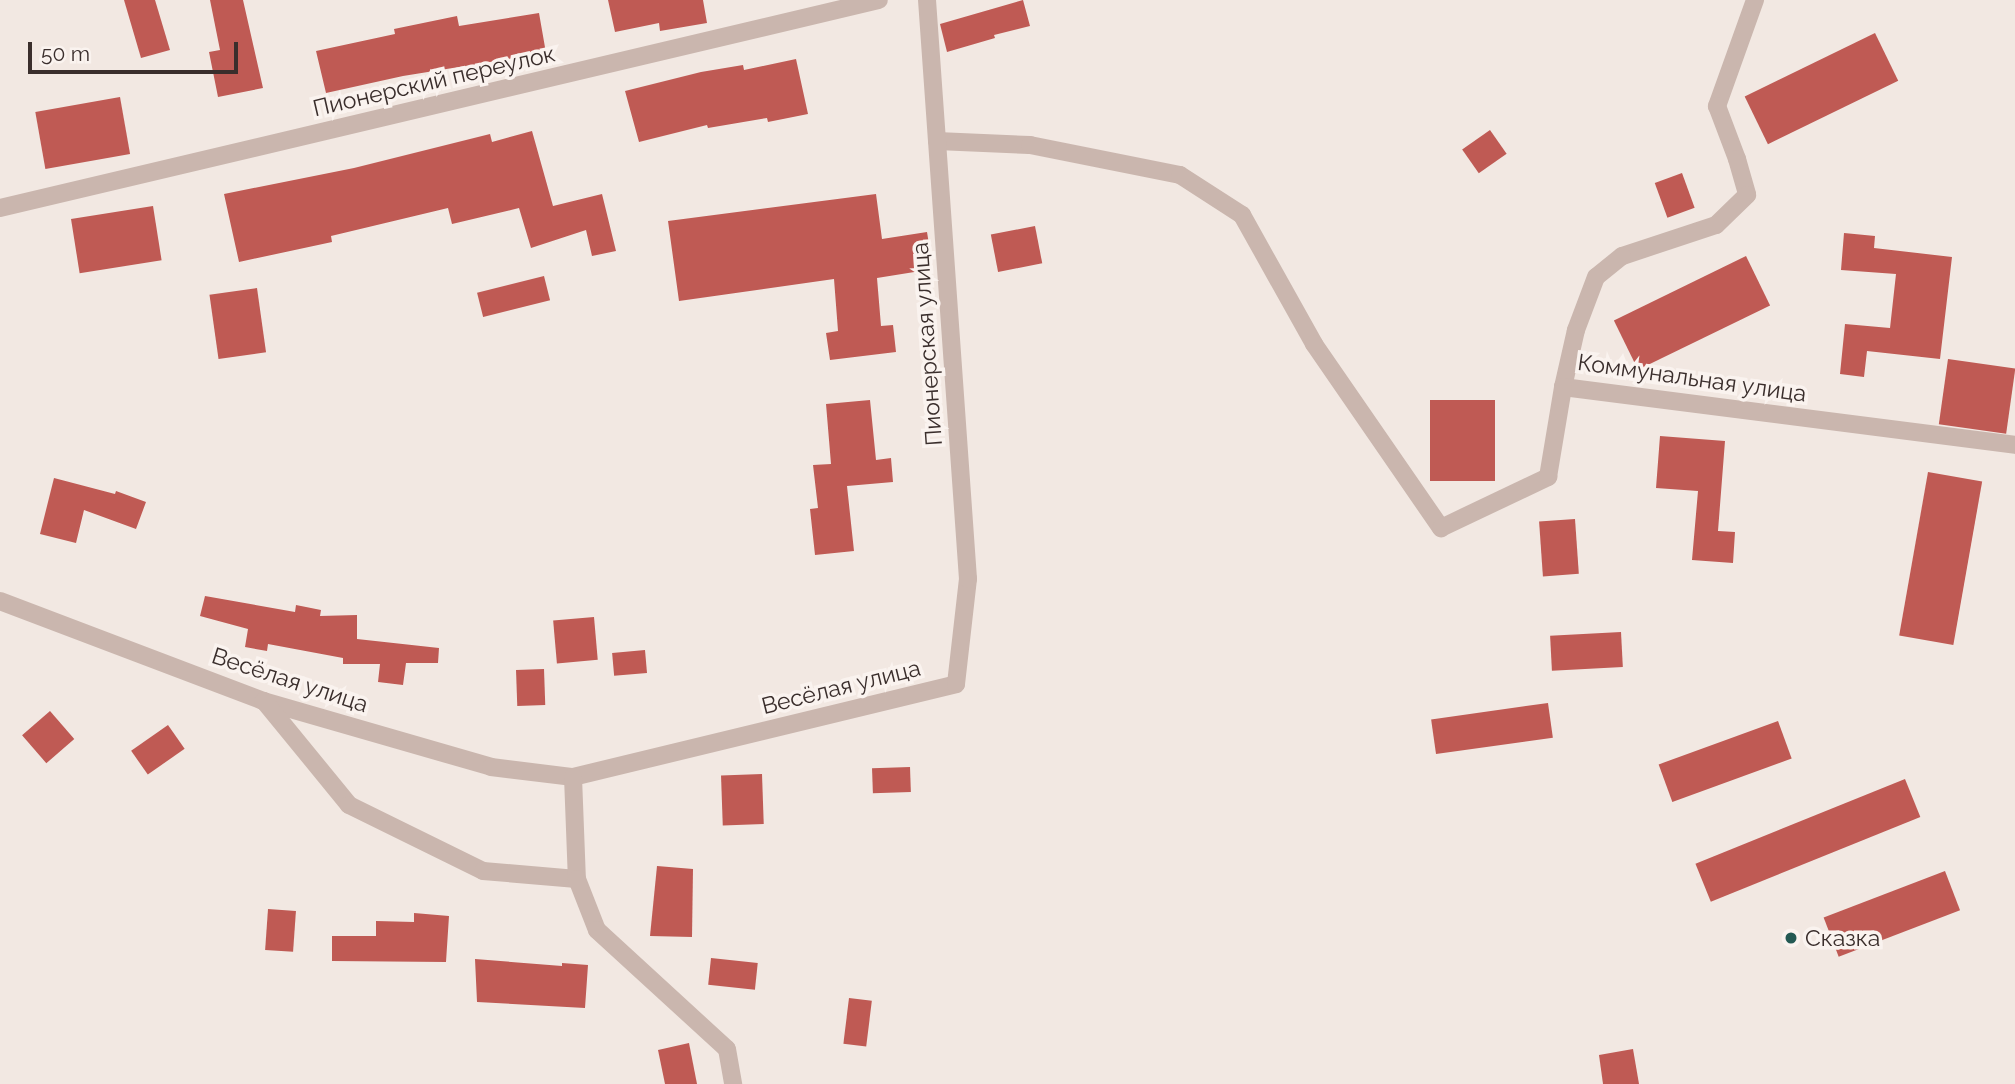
<!DOCTYPE html>
<meta charset="utf-8">
<style>
body{margin:0}
#map{position:relative;width:2015px;height:1084px;overflow:hidden;background:#f2e8e2;font-family:Raleway,sans-serif}
div>[style]{position:absolute}
.building>*{inset:0;background:#bf5a54;transform-origin:0 0}
.minor>*{height:18px;margin:-9px;padding:0 9px;transform-origin:9px;border-radius:9px;background:#cab6ae}
.dots>*{width:19px;height:19px;translate:-50% -50%;box-sizing:border-box;border:4px solid #faf3ef;border-radius:50%}
span{translate:-50% -50%;white-space:nowrap;text-align:center;line-height:1.15;-webkit-text-stroke:7px #faf3ef;paint-order:stroke}
.street-label{font-size:23px;color:#3a2e2c}
.poi-label{font-size:23px;color:#3a2e2c}
.left{translate:0 -50%;text-align:left}
.scale{position:absolute;left:28px;top:42px;width:210px;height:32px;box-sizing:border-box;border:4px solid #3a2e2c;border-top:0;padding-left:9px;font-size:21px;line-height:24px;white-space:nowrap;color:#3a2e2c;-webkit-text-stroke:5px #faf3ef;paint-order:stroke}
</style>
<div id="map">
<div class="building">
<div style="clip-path:polygon(124px 0,155px 0,170px 50px,141px 58px)"></div>
<div style="clip-path:polygon(210px 0,243px 0,263px 88px,218px 97px,209px 52px,220px 50px)"></div>
<div style="clip-path:polygon(608px 0,703px 0,707px 23px,660px 31px,659px 23px,615px 32px)"></div>
<div style="clip-path:polygon(1023px 0,1030px 26px,994px 35px,995px 38px,947px 52px,940px 24px)"></div>
<div style="clip-path:polygon(539px 13px,546px 53px,403px 76px,326px 93px,316px 51px,395px 34px,394px 29px,457px 16px,459px 26px)"></div>
<div style="left:1875px;top:33px;width:53px;height:145px;rotate:64deg"></div>
<div style="clip-path:polygon(796px 59px,808px 114px,768px 122px,767px 118px,708px 128px,707px 125px,639px 142px,625px 91px,701px 72px,743px 65px,744px 70px)"></div>
<div style="left:120px;top:97px;width:58px;height:86px;rotate:80deg"></div>
<div style="left:1490px;top:130px;width:29px;height:34px;rotate:55deg"></div>
<div style="clip-path:polygon(532px 131px,553px 206px,602px 194px,616px 251px,592px 256px,586px 230px,531px 248px,519px 208px,452px 224px,448px 208px,331px 236px,332px 242px,239px 262px,224px 194px,354px 168px,490px 134px,492px 142px)"></div>
<div style="left:1682px;top:173px;width:37px;height:29px;rotate:70deg"></div>
<div style="clip-path:polygon(876px 194px,882px 239px,927px 232px,933px 269px,877px 278px,881px 326px,893px 325px,896px 352px,830px 360px,826px 333px,838px 331px,834px 279px,679px 301px,668px 221px)"></div>
<div style="left:153px;top:206px;width:55px;height:83px;rotate:81deg"></div>
<div style="left:1035px;top:226px;width:38px;height:45px;rotate:79deg"></div>
<div style="clip-path:polygon(1844px 233px,1875px 236px,1874px 248px,1952px 257px,1940px 359px,1867px 351px,1864px 377px,1840px 374px,1845px 324px,1890px 328px,1896px 274px,1841px 270px)"></div>
<div style="left:1746px;top:256px;width:55px;height:147px;rotate:64deg"></div>
<div style="left:544px;top:276px;width:25px;height:69px;rotate:76deg"></div>
<div style="left:257px;top:288px;width:65px;height:48px;rotate:82deg"></div>
<div style="left:1948px;top:359px;width:68px;height:66px;rotate:8deg"></div>
<div style="clip-path:polygon(870px 400px,876px 460px,891px 458px,893px 482px,847px 486px,854px 551px,815px 555px,810px 509px,818px 508px,813px 465px,831px 464px,826px 404px)"></div>
<div style="left:1430px;top:400px;width:65px;height:81px"></div>
<div style="clip-path:polygon(1660px 436px,1725px 441px,1718px 531px,1735px 532px,1733px 563px,1692px 560px,1698px 491px,1656px 488px)"></div>
<div style="left:1928px;top:472px;width:55px;height:166px;rotate:10deg"></div>
<div style="clip-path:polygon(54px 478px,115px 494px,116px 491px,146px 502px,136px 529px,84px 510px,76px 543px,40px 534px)"></div>
<div style="left:1575px;top:519px;width:55px;height:36px;rotate:86deg"></div>
<div style="clip-path:polygon(205px 596px,295px 612px,296px 605px,321px 610px,320px 616px,357px 615px,357px 639px,439px 648px,438px 663px,406px 663px,403px 685px,378px 682px,380px 664px,343px 664px,343px 658px,268px 644px,267px 651px,245px 647px,248px 629px,200px 616px)"></div>
<div style="left:594px;top:617px;width:43px;height:41px;rotate:85deg"></div>
<div style="left:1621px;top:632px;width:35px;height:71px;rotate:87deg"></div>
<div style="left:645px;top:650px;width:23px;height:33px;rotate:85deg"></div>
<div style="left:544px;top:669px;width:36px;height:28px;rotate:88deg"></div>
<div style="left:1548px;top:703px;width:35px;height:118px;rotate:82deg"></div>
<div style="left:50px;top:711px;width:37px;height:37px;rotate:49deg"></div>
<div style="left:1778px;top:721px;width:40px;height:127px;rotate:70deg"></div>
<div style="left:168px;top:725px;width:29px;height:45px;rotate:55deg"></div>
<div style="left:910px;top:767px;width:25px;height:38px;rotate:88deg"></div>
<div style="left:762px;top:774px;width:50px;height:41px;rotate:88deg"></div>
<div style="left:1905px;top:779px;width:41px;height:226px;rotate:68deg"></div>
<div style="clip-path:polygon(657px 866px,693px 869px,692px 937px,650px 936px)"></div>
<div style="left:1945px;top:871px;width:42px;height:130px;rotate:69deg"></div>
<div style="left:268px;top:909px;width:28px;height:41px;rotate:4deg"></div>
<div style="clip-path:polygon(414px 913px,449px 916px,446px 962px,332px 961px,332px 936px,376px 936px,376px 921px,414px 922px)"></div>
<div style="left:711px;top:958px;width:47px;height:27px;rotate:6deg"></div>
<div style="clip-path:polygon(475px 959px,562px 966px,562px 963px,588px 965px,585px 1008px,477px 1002px)"></div>
<div style="left:849px;top:998px;width:23px;height:46px;rotate:7deg"></div>
<div style="clip-path:polygon(689px 1043px,697px 1084px,665px 1084px,658px 1050px)"></div>
<div style="clip-path:polygon(1633px 1049px,1639px 1084px,1603px 1084px,1599px 1055px)"></div>
</div>
<div class="minor">
<div style="left:1755px;top:0;width:113px;rotate:109.7deg"></div>
<div style="left:1717px;top:106px;width:57px;rotate:69.3deg"></div>
<div style="left:1737px;top:159px;width:37px;rotate:74deg"></div>
<div style="left:1747px;top:195px;width:43px;rotate:135.9deg"></div>
<div style="left:1716px;top:225px;width:99px;rotate:161.7deg"></div>
<div style="left:1622px;top:256px;width:33px;rotate:141deg"></div>
<div style="left:1596px;top:277px;width:57px;rotate:110.7deg"></div>
<div style="left:1576px;top:330px;width:58px;rotate:102.8deg"></div>
<div style="left:1563px;top:387px;width:456px;rotate:7.3deg"></div>
<div style="left:937px;top:141px;width:93px;rotate:2.5deg"></div>
<div style="left:1030px;top:145px;width:153px;rotate:11.3deg"></div>
<div style="left:1180px;top:175px;width:74px;rotate:32.8deg"></div>
<div style="left:1242px;top:215px;width:148px;rotate:60.8deg"></div>
<div style="left:1314px;top:344px;width:224px;rotate:55.4deg"></div>
<div style="left:1441px;top:528px;width:119px;rotate:-25.5deg"></div>
<div style="left:1548px;top:477px;width:91px;rotate:-80.5deg"></div>
<div style="left:0;top:208px;width:903px;rotate:-13.31deg"></div>
<div style="left:0;top:601px;width:281px;rotate:20.8deg"></div>
<div style="left:263px;top:701px;width:237px;rotate:16.1deg"></div>
<div style="left:491px;top:767px;width:83px;rotate:7deg"></div>
<div style="left:573px;top:777px;width:394px;rotate:-13.6deg"></div>
<div style="left:956px;top:684px;width:106px;rotate:-83.5deg"></div>
<div style="left:968px;top:579px;width:580px;rotate:-94.05deg"></div>
<div style="left:264px;top:701px;width:134px;rotate:50.7deg"></div>
<div style="left:349px;top:805px;width:149px;rotate:26.2deg"></div>
<div style="left:483px;top:871px;width:94px;rotate:4.9deg"></div>
<div style="left:573px;top:777px;width:102px;rotate:87.8deg"></div>
<div style="left:577px;top:879px;width:55px;rotate:68.6deg"></div>
<div style="left:597px;top:930px;width:176px;rotate:42.5deg"></div>
<div style="left:727px;top:1049px;width:36px;rotate:80deg"></div>
</div>
<div class="dots">
<div style="left:1791px;top:938px;background:#245953"></div>
</div>
<div class="street-label">
<span style="left:434px;top:81px;rotate:-13deg">Пионерский переулок</span>
<span style="left:927px;top:344px;rotate:-94deg">Пионерская улица</span>
<span style="left:1692px;top:378px;rotate:8deg">Коммунальная улица</span>
<span style="left:290px;top:680px;rotate:18deg">Весёлая улица</span>
<span style="left:841px;top:687px;rotate:-14deg">Весёлая улица</span>
</div>
<div class="poi-label">
<span class="left" style="left:1805px;top:938px">Сказка</span>
</div>
<div class="scale">50 m</div>
</div>
